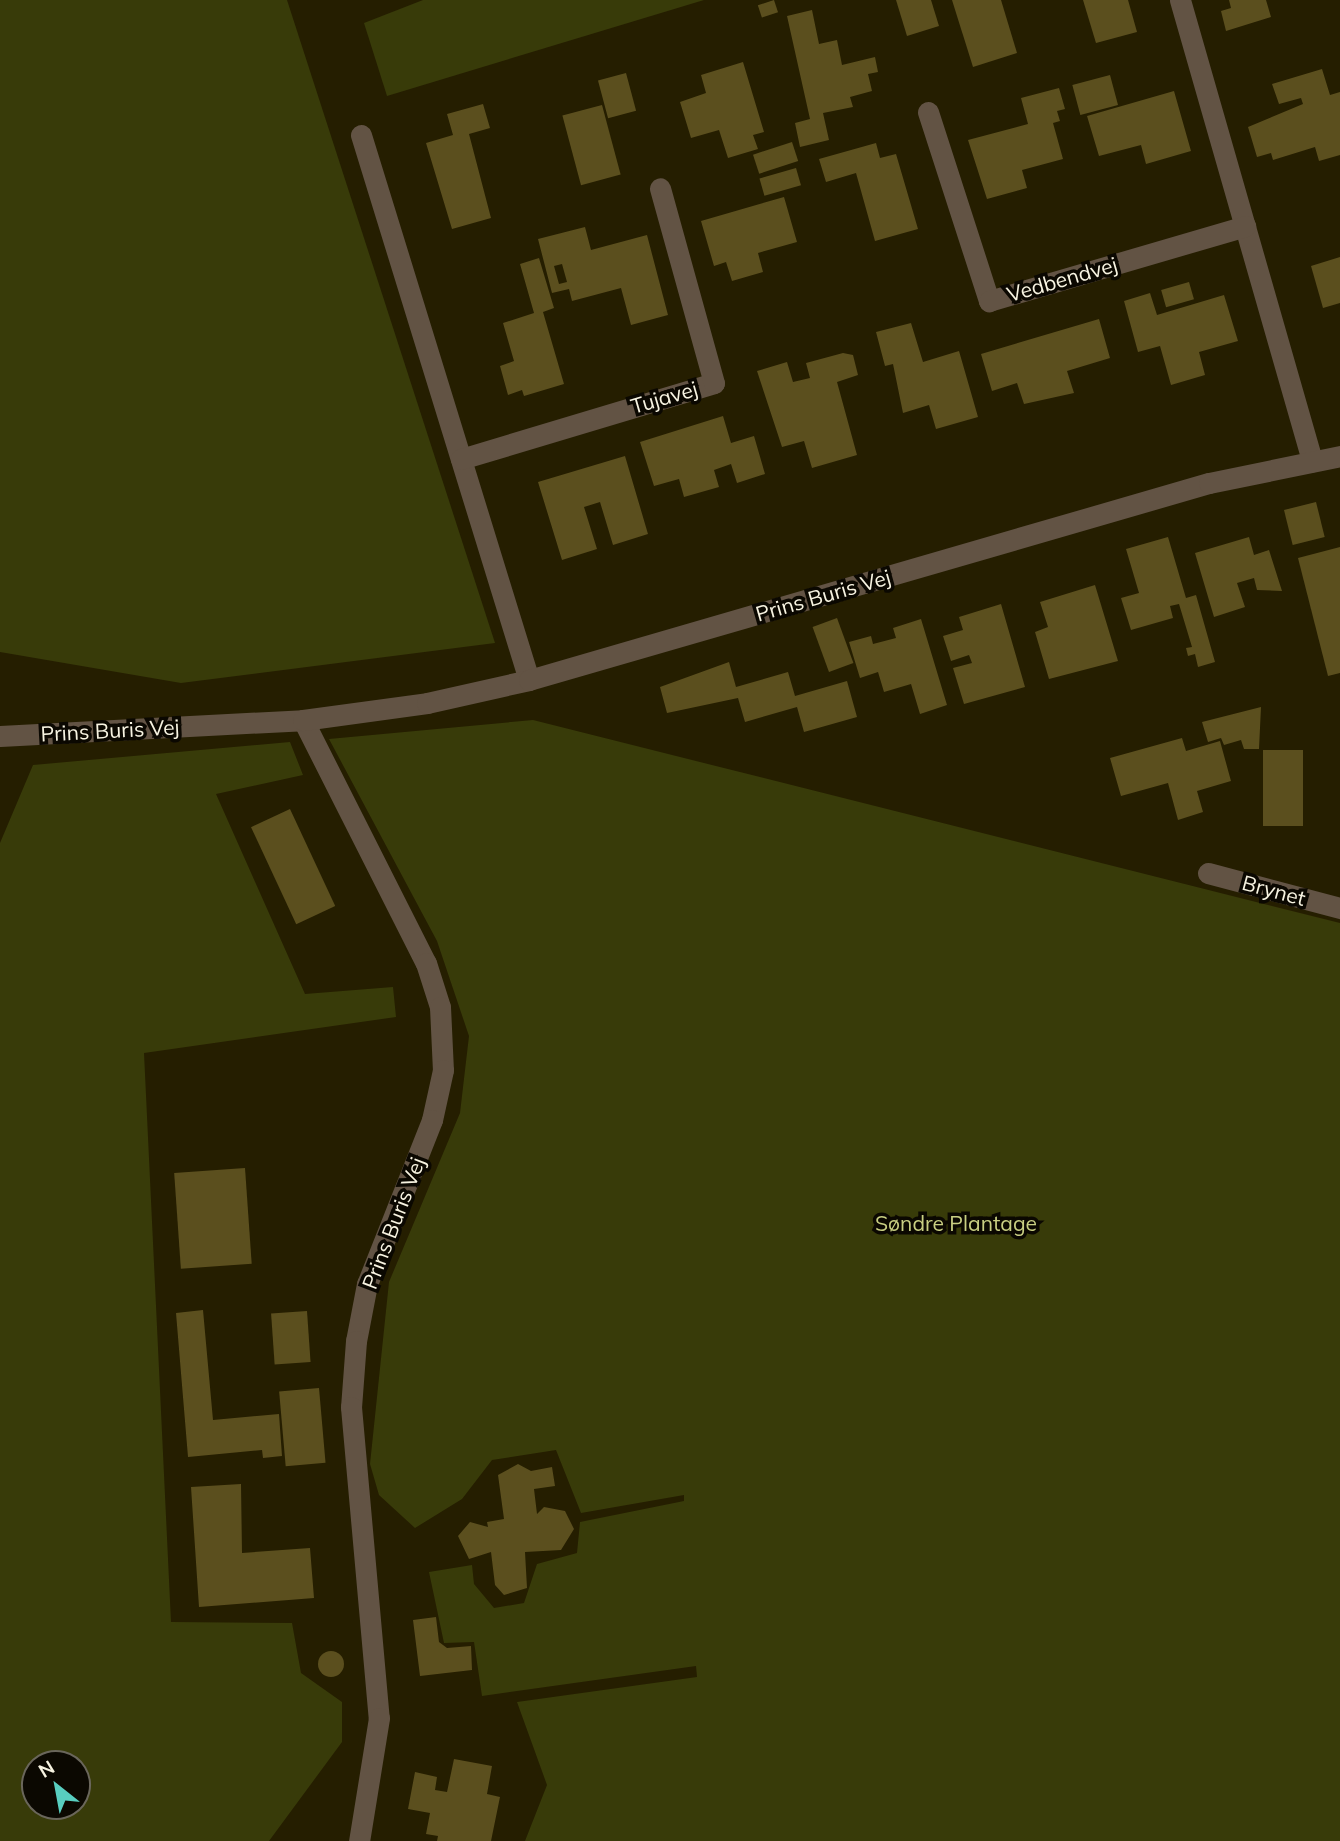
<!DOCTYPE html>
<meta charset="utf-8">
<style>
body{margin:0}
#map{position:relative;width:1340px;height:1841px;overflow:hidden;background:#251e00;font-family:Mulish,sans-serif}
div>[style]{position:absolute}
.green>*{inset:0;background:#383b09}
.building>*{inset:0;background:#5b4f1e;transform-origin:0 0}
.round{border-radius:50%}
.minor>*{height:21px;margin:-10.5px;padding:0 10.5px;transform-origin:10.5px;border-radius:10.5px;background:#625344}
.tertiary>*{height:21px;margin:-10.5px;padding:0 10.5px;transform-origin:10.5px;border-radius:10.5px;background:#625344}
span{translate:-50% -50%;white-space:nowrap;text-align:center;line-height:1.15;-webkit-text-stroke:7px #0b0801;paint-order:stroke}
.street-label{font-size:21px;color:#f8f4e2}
.park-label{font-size:21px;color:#c9cf82}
.north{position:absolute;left:21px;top:1750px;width:70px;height:70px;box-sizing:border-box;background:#0b0801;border:2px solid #6a665b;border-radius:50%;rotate:329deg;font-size:19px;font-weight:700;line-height:28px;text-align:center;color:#f8f4e2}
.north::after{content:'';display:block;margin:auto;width:24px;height:32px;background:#58cec0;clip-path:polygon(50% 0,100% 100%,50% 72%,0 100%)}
</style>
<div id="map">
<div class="green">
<div style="clip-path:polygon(0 0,287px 0,495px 643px,181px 683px,0 652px)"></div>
<div style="clip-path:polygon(423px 0,704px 0,387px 96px,364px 23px)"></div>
<div style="clip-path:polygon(533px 720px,1340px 923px,1340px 1841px,525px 1841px,547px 1785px,517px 1702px,697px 1677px,696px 1666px,482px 1696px,474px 1642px,444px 1643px,429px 1572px,472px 1565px,474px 1584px,494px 1608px,524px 1603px,537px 1564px,577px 1553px,580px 1522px,684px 1501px,684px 1495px,581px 1513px,556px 1450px,492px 1460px,462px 1499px,415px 1528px,379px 1495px,370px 1464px,389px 1282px,460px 1113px,469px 1036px,437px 941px,329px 739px)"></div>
<div style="clip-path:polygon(evenodd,290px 742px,303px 775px,216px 794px,305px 994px,393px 987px,396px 1017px,144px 1053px,171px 1622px,292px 1623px,301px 1673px,342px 1702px,342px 1742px,269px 1841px,0 1841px,0 843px,33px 765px,290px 742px,35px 1764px,77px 1764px,77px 1806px,35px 1806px,35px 1764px)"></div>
</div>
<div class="building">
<div style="left:774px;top:0;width:13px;height:17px;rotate:72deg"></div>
<div style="clip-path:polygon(896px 0,931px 0,939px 26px,907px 36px)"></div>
<div style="clip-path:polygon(952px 0,1001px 0,1017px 53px,973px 67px)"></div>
<div style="clip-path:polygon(1083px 0,1128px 0,1137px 32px,1096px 43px)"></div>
<div style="clip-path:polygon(1229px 0,1266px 0,1271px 17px,1226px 31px,1221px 11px,1231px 8px)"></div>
<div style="clip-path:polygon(812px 10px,819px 44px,837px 40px,842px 65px,875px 57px,878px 72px,868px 74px,872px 91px,850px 97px,853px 107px,823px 113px,829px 140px,800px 147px,795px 123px,810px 119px,787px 16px)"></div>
<div style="clip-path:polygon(743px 62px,764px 132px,753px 135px,758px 149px,728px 158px,719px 130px,691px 138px,680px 102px,706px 93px,701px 75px)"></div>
<div style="clip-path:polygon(1322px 69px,1330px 95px,1340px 92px,1340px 155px,1319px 161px,1315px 147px,1273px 160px,1271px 153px,1257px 157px,1248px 127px,1303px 104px,1301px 98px,1279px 104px,1272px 84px)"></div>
<div style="left:626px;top:73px;width:39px;height:29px;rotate:75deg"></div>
<div style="left:1110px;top:75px;width:31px;height:39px;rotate:75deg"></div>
<div style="clip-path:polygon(1059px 88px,1065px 109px,1057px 111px,1060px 121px,1053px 123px,1063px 159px,1022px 170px,1027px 188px,987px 199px,968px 140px,1028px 124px,1021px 98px)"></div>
<div style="clip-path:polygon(1174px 91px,1191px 151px,1146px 164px,1141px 145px,1099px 156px,1087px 116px)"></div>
<div style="clip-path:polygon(483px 104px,490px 128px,469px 134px,491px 218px,452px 229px,426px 143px,453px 135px,447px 114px)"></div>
<div style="left:602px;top:105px;width:72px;height:41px;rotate:75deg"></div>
<div style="left:792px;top:142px;width:20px;height:41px;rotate:72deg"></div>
<div style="clip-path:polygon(876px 143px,880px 158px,896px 154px,918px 229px,875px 241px,856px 173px,826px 182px,819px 159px)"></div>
<div style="left:796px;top:168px;width:18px;height:38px;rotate:74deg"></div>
<div style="clip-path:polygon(784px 197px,797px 242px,758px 253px,763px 272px,732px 281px,726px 262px,714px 266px,701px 221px)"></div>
<div style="clip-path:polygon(evenodd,585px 227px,591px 250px,647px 235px,668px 315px,631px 325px,621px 288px,572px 301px,569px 289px,552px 293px,538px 239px,585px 227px,562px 264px,567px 282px,559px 284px,554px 266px,562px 264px)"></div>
<div style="clip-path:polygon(1340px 257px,1340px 303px,1323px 308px,1311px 266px)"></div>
<div style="clip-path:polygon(539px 258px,554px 308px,543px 312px,564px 384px,524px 396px,522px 390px,508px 395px,500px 366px,514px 361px,503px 323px,534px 313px,520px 264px)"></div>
<div style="left:1189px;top:282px;width:18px;height:29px;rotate:74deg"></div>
<div style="clip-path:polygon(1150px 293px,1157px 315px,1224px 295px,1238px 341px,1199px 352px,1205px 375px,1171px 385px,1160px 346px,1138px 352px,1124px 301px)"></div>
<div style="clip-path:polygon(1099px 319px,1110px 358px,1067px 371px,1074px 393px,1024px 404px,1017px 383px,992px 391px,981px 354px)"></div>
<div style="clip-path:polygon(911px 323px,923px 362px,959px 351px,978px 417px,936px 429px,929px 405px,903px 413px,893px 364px,885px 366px,876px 332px)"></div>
<div style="clip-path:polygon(843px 353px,853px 355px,858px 375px,837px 382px,857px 455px,812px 468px,804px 441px,782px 447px,757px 371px,787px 362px,793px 382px,810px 378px,806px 363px)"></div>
<div style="clip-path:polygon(723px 416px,731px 443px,754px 436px,765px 474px,737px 483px,731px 464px,714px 470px,719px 487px,684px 497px,679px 479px,654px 486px,640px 442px)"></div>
<div style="clip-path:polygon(625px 456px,648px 534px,613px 545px,600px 502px,584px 507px,597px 549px,562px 560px,538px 482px)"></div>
<div style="left:1316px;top:502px;width:36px;height:33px;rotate:76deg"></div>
<div style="clip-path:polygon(1168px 537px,1186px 598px,1196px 595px,1215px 662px,1198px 667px,1195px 654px,1188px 656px,1186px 648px,1192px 647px,1179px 604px,1170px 606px,1173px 618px,1131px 630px,1121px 598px,1139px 593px,1126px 549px)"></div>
<div style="clip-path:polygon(1249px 537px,1254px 555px,1269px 550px,1282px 591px,1257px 590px,1254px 578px,1237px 583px,1245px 607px,1214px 617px,1195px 553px)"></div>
<div style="clip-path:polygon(1340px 547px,1340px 673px,1328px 676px,1298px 558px)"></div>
<div style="clip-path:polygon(1095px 585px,1118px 661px,1049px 679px,1035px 632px,1048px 627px,1040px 602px)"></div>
<div style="clip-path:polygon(1001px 604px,1025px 687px,964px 704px,953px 668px,972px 663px,969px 655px,951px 661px,943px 636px,963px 630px,959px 617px)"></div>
<div style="left:837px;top:618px;width:48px;height:26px;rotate:70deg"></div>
<div style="clip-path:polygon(921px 619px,947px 705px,920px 714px,911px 684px,884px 692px,878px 672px,860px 678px,849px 642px,871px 636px,873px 644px,896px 638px,893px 628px)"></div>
<div style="clip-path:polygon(729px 662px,736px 687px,788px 672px,795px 696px,847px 681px,857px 717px,804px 732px,797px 707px,745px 722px,738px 698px,667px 713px,660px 687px)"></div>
<div style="clip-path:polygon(1261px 707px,1259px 749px,1244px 749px,1241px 740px,1224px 745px,1221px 738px,1208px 742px,1202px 722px)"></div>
<div style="clip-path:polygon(1182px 738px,1186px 751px,1220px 741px,1231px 781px,1197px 791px,1203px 812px,1178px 820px,1168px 783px,1121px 796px,1110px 758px)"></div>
<div style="left:1263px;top:750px;width:40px;height:76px"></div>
<div style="left:290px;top:809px;width:107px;height:43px;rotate:65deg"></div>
<div style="left:245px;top:1168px;width:96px;height:71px;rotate:86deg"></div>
<div style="clip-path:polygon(203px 1310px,213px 1420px,279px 1414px,282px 1456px,263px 1458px,262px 1450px,188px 1457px,176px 1313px)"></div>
<div style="left:307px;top:1311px;width:51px;height:36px;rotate:86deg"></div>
<div style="left:319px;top:1388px;width:75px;height:40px;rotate:85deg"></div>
<div style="clip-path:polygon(518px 1464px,531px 1471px,552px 1467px,555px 1486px,534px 1489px,537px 1514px,544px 1507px,565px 1511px,574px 1529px,561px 1550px,525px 1552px,527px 1588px,504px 1595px,495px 1585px,491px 1552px,469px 1559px,458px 1536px,470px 1522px,488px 1527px,487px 1522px,504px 1519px,498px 1475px)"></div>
<div style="clip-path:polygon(241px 1484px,242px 1553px,310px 1548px,314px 1598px,199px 1607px,191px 1487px)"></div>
<div style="clip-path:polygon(436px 1617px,439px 1642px,447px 1648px,471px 1646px,472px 1670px,420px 1676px,413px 1620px)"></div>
<div class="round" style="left:318px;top:1651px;width:26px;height:26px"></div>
<div style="clip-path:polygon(454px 1759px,492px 1766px,487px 1794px,500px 1797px,491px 1841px,437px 1841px,438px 1836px,426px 1834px,430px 1813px,408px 1809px,415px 1772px,437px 1777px,435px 1790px,447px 1792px)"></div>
</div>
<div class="minor">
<div style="left:1180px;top:0;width:480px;rotate:74deg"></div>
<div style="left:928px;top:112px;width:199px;rotate:72.1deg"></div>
<div style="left:989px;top:301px;width:267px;rotate:-16.3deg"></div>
<div style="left:361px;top:135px;width:570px;rotate:72.87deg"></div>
<div style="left:461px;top:459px;width:264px;rotate:-16.7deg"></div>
<div style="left:714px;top:383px;width:202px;rotate:-105.5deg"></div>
<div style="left:303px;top:720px;width:272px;rotate:63.2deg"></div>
<div style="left:426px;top:963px;width:46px;rotate:72.3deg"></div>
<div style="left:440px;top:1007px;width:63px;rotate:87.3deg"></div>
<div style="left:443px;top:1070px;width:51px;rotate:102.4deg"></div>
<div style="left:432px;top:1120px;width:176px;rotate:111.6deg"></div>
<div style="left:367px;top:1284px;width:58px;rotate:100.9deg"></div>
<div style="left:356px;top:1341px;width:66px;rotate:94.3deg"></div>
<div style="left:351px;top:1407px;width:312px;rotate:84.9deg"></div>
<div style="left:379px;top:1718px;width:125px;rotate:99.2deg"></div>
<div style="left:1208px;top:873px;width:137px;rotate:14.9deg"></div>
</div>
<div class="tertiary">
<div style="left:0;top:736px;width:303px;rotate:-3deg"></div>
<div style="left:303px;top:720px;width:125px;rotate:-7.8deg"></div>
<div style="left:427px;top:703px;width:105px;rotate:-12.7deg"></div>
<div style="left:529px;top:680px;width:708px;rotate:-16.16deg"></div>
<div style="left:1209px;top:483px;width:134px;rotate:-11.6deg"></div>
</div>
<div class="street-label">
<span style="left:1062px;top:279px;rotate:-16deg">Vedbendvej</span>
<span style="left:664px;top:397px;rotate:-16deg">Tujavej</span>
<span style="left:823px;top:595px;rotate:-16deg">Prins Buris Vej</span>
<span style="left:110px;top:730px;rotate:-3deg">Prins Buris Vej</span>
<span style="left:1274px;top:890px;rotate:15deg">Brynet</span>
<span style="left:393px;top:1223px;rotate:-69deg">Prins Buris Vej</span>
</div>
<div class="park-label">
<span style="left:956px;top:1223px">Søndre Plantage</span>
</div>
<div class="north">N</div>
</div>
